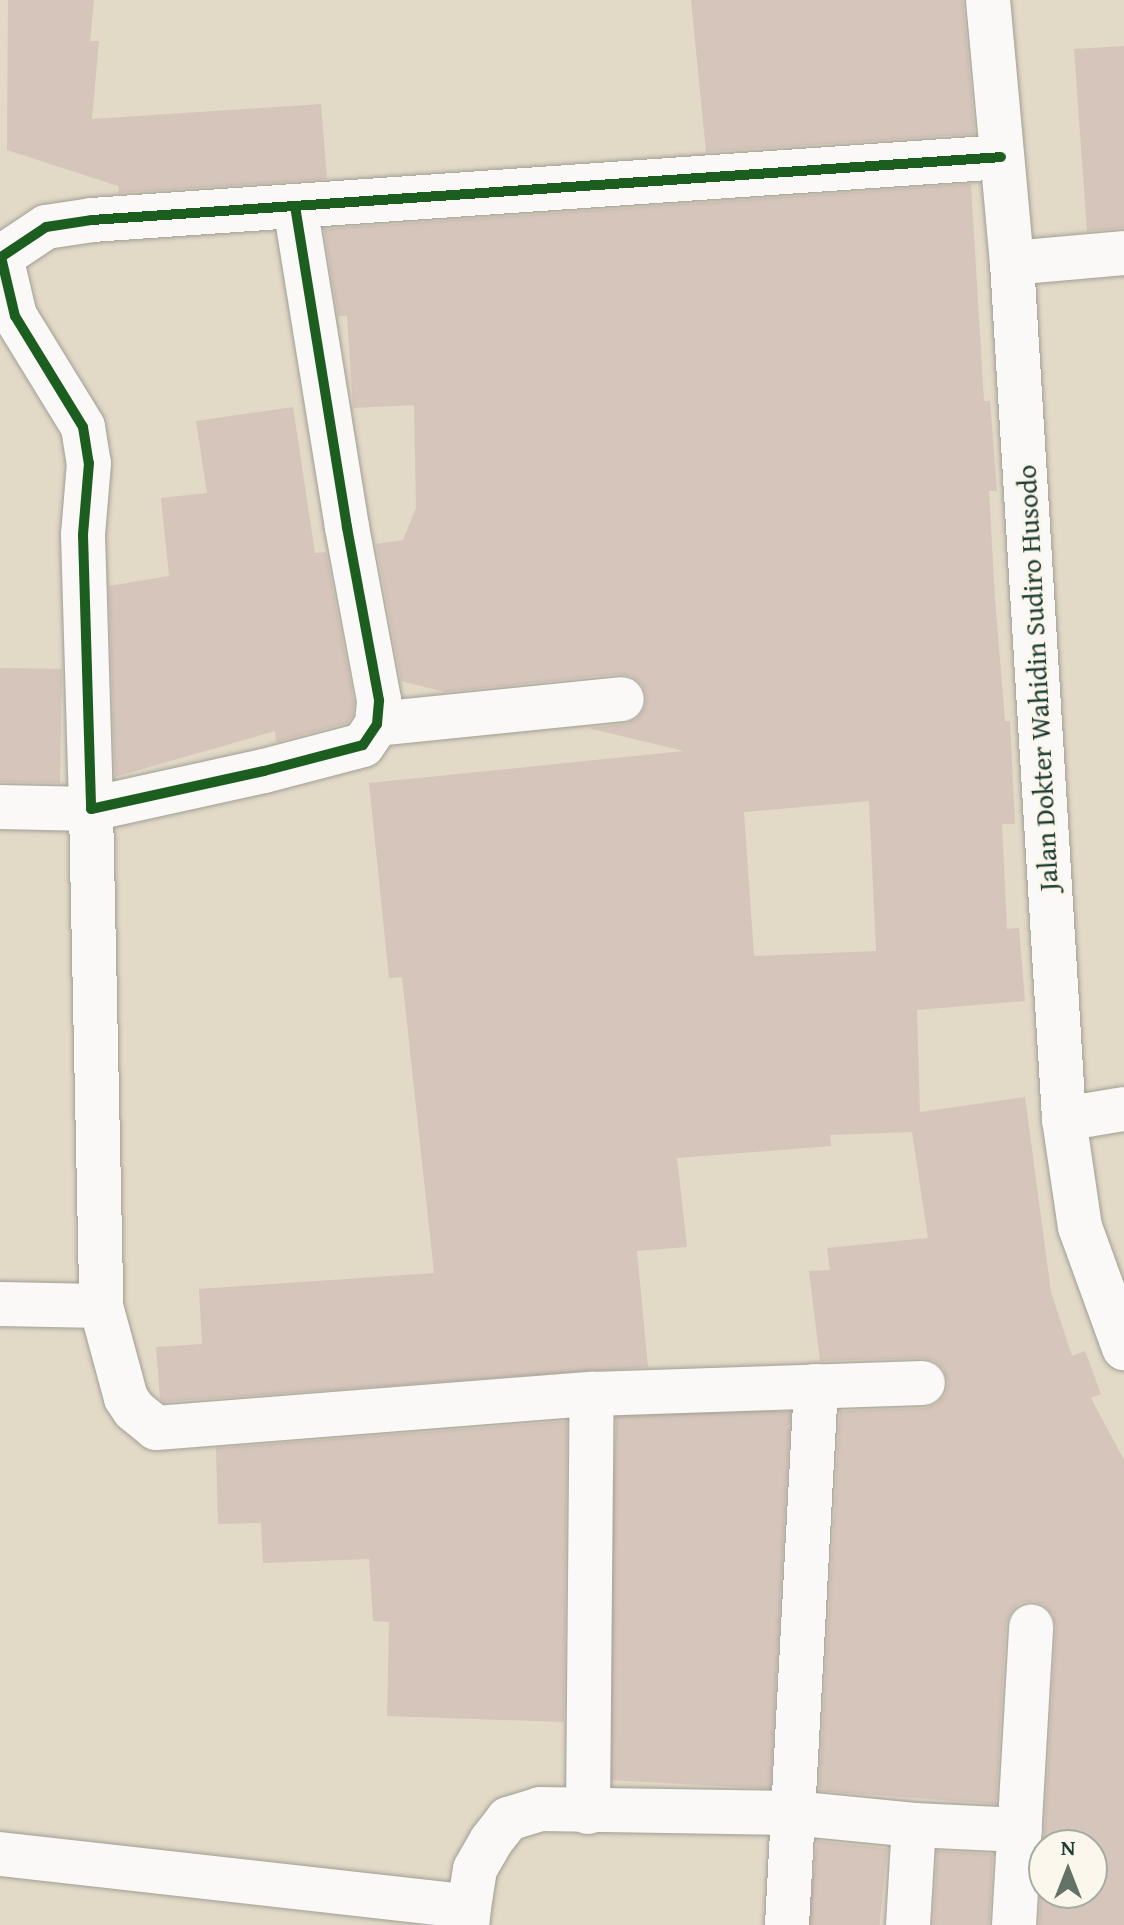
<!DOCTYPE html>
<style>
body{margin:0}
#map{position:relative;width:1124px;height:1925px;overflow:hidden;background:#e2d9c7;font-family:"Gentium Book Plus",serif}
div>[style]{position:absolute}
.building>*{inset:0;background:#d6c5bb;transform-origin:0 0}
.roads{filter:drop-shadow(0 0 2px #a09f93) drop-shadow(0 0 2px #a09f93)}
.minor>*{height:44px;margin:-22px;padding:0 22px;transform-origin:22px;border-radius:22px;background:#fbf9f7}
.major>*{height:44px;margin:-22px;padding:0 22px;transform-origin:22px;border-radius:22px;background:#fbf9f7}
.cycleway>*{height:10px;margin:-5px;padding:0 5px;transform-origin:5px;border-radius:5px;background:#1b5e20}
span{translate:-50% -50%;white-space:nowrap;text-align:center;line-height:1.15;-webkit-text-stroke:6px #fbf7ec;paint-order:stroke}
.street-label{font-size:28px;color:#1f3d34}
.north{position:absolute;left:1028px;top:1829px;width:80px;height:80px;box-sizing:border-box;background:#fbf7ec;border:2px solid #a3ada2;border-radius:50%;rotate:0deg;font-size:22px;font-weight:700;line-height:32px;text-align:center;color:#1f3d34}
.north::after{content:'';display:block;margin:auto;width:28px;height:36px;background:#637467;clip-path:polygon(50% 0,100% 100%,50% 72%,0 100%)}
</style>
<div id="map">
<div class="building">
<div style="clip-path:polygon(8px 0,94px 0,90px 41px,99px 41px,92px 119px,321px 104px,327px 179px,119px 193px,118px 186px,7px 150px)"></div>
<div style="clip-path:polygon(691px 0,963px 0,975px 134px,706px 152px)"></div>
<div style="clip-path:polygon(1124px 46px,1124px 228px,1087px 231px,1074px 49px)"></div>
<div style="clip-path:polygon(evenodd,971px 184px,984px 401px,990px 401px,997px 491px,989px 491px,995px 599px,1005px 721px,1010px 721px,1015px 824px,1002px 824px,1007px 929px,1019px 928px,1025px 1001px,917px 1010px,920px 1112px,1025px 1097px,1051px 1292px,1072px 1356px,1085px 1351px,1101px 1394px,1091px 1398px,1124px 1460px,1124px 1925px,1039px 1925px,1056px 1627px,1053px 1614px,1044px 1605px,1033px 1601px,1020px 1603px,1011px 1612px,1006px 1624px,996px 1804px,819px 1791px,840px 1411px,925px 1408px,937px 1404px,945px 1395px,948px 1383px,944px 1369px,935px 1361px,923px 1358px,820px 1361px,809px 1271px,830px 1270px,827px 1248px,928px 1238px,912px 1132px,830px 1135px,831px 1146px,677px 1158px,687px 1247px,637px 1251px,648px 1367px,164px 1402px,160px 1399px,156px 1347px,202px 1344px,199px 1289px,434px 1273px,402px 977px,389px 978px,369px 783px,684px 751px,588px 728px,625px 724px,637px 719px,645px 708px,647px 696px,642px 684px,631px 676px,619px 674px,445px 692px,401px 681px,376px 544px,403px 540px,416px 508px,414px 405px,353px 408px,347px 316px,338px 316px,324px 229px,971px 184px,869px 801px,876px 951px,754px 956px,744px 812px,869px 801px,971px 184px,1044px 1845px,1092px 1845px,1092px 1893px,1044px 1893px,1044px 1845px)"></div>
<div style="clip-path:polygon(293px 407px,315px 553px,326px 552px,354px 701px,353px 716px,347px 723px,276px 742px,275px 731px,115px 777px,109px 586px,169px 576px,161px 498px,207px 493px,196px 421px)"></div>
<div style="left:0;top:668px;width:62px;height:114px;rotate:1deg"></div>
<div style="left:790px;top:1412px;width:377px;height:173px;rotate:93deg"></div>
<div style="clip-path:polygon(567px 1421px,564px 1722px,387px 1716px,389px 1622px,373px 1621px,369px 1559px,263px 1563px,261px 1523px,218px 1524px,216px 1448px)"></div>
<div style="left:817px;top:1841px;width:71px;height:84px;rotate:6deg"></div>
<div style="left:937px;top:1851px;width:56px;height:74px;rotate:3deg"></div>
</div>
<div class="roads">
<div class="minor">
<div style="left:1px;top:257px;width:61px;rotate:76.7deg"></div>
<div style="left:15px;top:316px;width:130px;rotate:58.5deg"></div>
<div style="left:83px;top:427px;width:36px;rotate:81deg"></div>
<div style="left:89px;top:463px;width:72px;rotate:94.8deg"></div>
<div style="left:83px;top:535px;width:274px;rotate:88.3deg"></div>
<div style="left:91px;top:809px;width:177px;rotate:-12.4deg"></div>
<div style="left:264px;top:771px;width:102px;rotate:-14.7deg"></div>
<div style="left:363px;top:745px;width:25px;rotate:-56deg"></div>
<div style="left:377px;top:724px;width:24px;rotate:-85deg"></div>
<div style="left:379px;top:700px;width:176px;rotate:-100.5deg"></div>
<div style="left:347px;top:527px;width:325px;rotate:-99.2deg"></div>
<div style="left:1012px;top:263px;width:112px;rotate:-5.1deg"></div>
<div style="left:0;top:264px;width:7px;rotate:-82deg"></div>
<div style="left:1px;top:257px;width:54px;rotate:-33.7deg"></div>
<div style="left:46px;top:227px;width:47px;rotate:-8.7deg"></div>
<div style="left:92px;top:220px;width:911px;rotate:-3.96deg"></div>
<div style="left:377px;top:724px;width:246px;rotate:-5.8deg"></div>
<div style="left:0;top:807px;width:91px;rotate:1.3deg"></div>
<div style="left:91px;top:809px;width:497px;rotate:88.8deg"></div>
<div style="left:101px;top:1306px;width:101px;rotate:-178.9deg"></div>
<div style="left:1064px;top:1119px;width:61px;rotate:-9.5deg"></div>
<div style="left:101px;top:1306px;width:95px;rotate:74.8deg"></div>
<div style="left:126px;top:1398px;width:14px;rotate:56deg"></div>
<div style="left:134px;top:1410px;width:28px;rotate:39deg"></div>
<div style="left:156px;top:1428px;width:437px;rotate:-4.5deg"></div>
<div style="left:592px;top:1394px;width:331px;rotate:-1.9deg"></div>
<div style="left:588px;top:1812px;width:418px;rotate:-89.5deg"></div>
<div style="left:0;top:1854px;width:472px;rotate:6.4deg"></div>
<div style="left:469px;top:1907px;width:18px;rotate:96deg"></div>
<div style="left:469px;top:1907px;width:38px;rotate:-81deg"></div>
<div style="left:475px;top:1869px;width:32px;rotate:-60deg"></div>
<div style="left:491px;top:1841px;width:28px;rotate:-52deg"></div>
<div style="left:508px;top:1819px;width:34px;rotate:-17deg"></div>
<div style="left:540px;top:1809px;width:252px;rotate:0.9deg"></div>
<div style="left:792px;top:1813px;width:123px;rotate:5.6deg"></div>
<div style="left:914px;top:1825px;width:106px;rotate:2.7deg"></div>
<div style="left:787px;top:1925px;width:540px;rotate:-86.92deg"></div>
<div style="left:908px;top:1925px;width:100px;rotate:-86.6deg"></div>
<div style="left:1014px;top:1925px;width:299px;rotate:-86.7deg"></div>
</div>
<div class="major">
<div style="left:988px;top:0;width:264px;rotate:84.8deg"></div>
<div style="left:1012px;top:263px;width:858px;rotate:86.52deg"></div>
<div style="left:1064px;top:1119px;width:109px;rotate:81.6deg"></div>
<div style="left:1080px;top:1227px;width:129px;rotate:70deg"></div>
</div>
</div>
<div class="cycleway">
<div style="left:1px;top:257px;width:61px;rotate:76.7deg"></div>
<div style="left:15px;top:316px;width:130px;rotate:58.5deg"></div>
<div style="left:83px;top:427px;width:36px;rotate:81deg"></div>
<div style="left:89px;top:463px;width:72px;rotate:94.8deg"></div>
<div style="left:83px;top:535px;width:274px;rotate:88.3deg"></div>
<div style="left:91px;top:809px;width:177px;rotate:-12.4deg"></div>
<div style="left:264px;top:771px;width:102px;rotate:-14.7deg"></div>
<div style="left:363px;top:745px;width:25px;rotate:-56deg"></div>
<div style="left:377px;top:724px;width:24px;rotate:-85deg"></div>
<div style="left:379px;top:700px;width:176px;rotate:-100.5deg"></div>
<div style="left:347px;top:527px;width:325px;rotate:-99.2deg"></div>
<div style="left:0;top:264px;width:7px;rotate:-82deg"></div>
<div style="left:1px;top:257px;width:54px;rotate:-33.7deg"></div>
<div style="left:46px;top:227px;width:47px;rotate:-8.7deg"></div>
<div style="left:92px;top:220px;width:911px;rotate:-3.96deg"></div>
</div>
<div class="street-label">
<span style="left:1037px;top:678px;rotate:-93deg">Jalan Dokter Wahidin Sudiro Husodo</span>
</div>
<div class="north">N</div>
</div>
